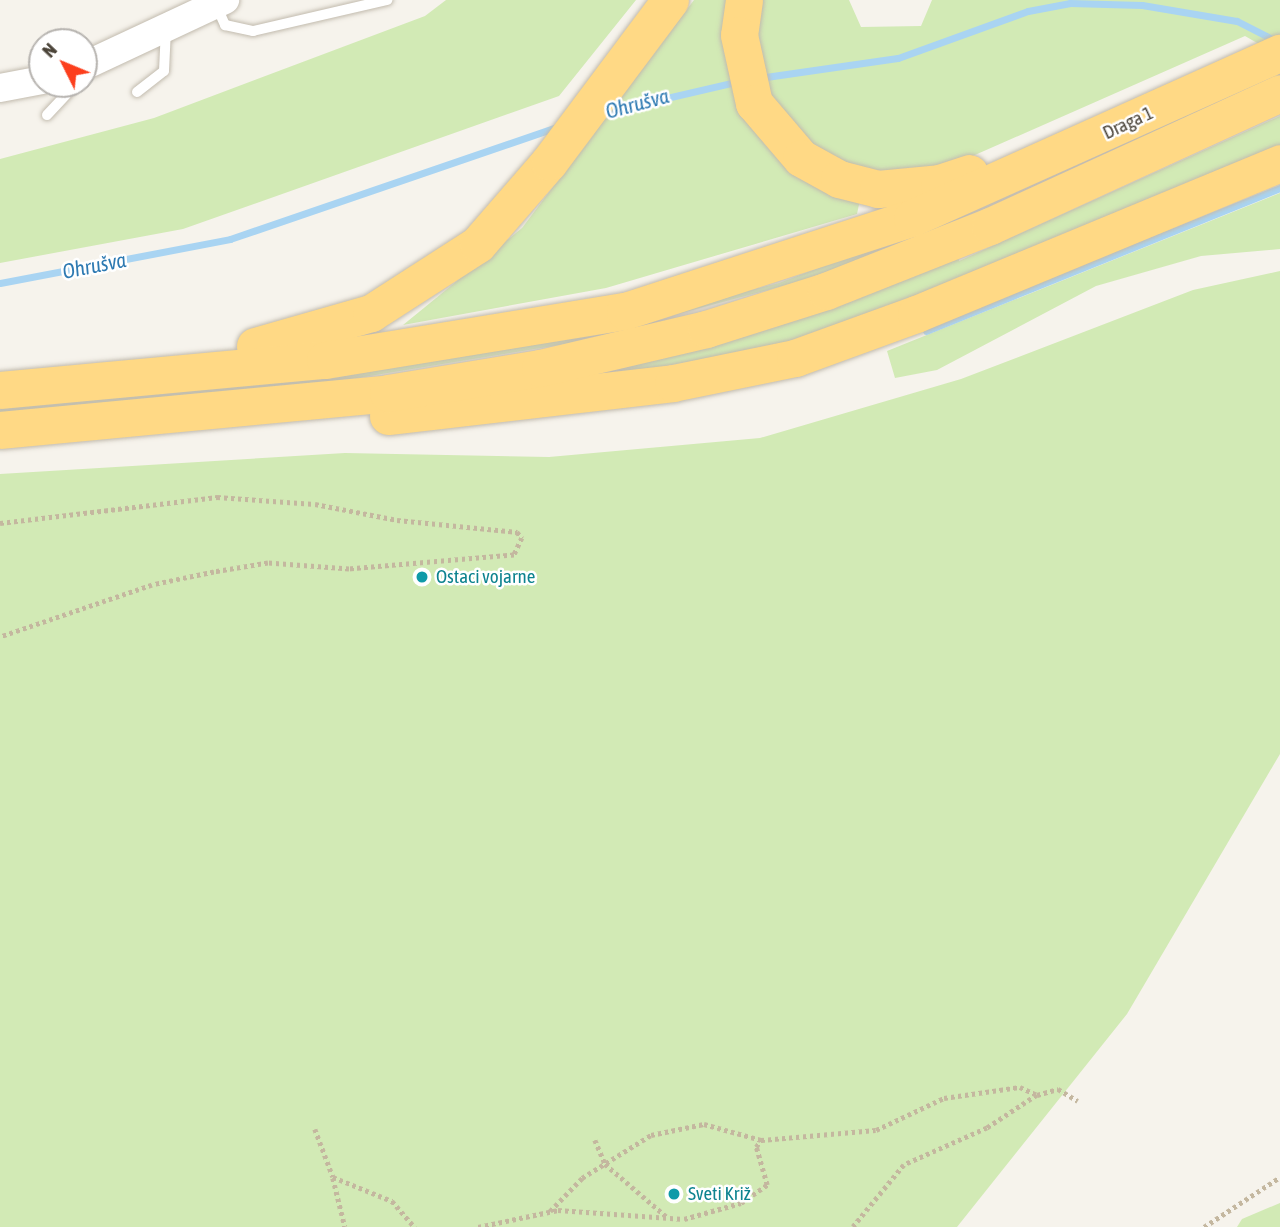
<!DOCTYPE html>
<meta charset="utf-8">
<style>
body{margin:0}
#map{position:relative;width:1280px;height:1227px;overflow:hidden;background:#f6f3ec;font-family:"Asap Condensed",sans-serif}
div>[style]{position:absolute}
.green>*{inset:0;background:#d2eab5}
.stream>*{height:7px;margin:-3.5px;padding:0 3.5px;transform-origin:3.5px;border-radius:3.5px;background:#a9d4f2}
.path>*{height:4.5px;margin-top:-2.25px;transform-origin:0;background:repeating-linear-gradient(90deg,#c4b79f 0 3.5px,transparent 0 7px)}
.roads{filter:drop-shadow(0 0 2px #c2bbae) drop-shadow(0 0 2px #c2bbae)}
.service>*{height:10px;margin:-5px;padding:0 5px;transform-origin:5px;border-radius:5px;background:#fff}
.tertiary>*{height:28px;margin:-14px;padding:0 14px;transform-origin:14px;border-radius:14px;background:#fff}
.trunk>*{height:37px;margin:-18.5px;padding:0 18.5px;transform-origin:18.5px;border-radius:18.5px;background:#ffd985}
.dots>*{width:19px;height:19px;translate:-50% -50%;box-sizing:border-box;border:4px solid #fff;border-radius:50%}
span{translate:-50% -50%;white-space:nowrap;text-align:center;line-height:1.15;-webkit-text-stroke:5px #fff;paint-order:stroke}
.street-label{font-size:19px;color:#4b4439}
.culture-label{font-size:19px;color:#0d838f}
.left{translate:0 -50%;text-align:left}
.water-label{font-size:21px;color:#2e7ab2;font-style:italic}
.north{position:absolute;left:28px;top:28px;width:70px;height:70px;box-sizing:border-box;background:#fff;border:2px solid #b7b4b0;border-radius:50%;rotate:313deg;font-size:19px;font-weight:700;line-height:28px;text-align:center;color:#4b4439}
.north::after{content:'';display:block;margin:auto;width:24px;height:32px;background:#fc3f1d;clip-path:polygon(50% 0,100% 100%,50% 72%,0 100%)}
</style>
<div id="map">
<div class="green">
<div style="clip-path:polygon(446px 0,636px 0,559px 96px,183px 229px,0 263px,0 159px,154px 118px,425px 16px)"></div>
<div style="clip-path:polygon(694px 0,849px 0,861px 27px,921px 26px,932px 0,1280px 0,1280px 56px,1245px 36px,959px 162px,928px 170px,866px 171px,857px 214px,606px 288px,403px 325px,522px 228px)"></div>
<div style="clip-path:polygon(1280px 116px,1280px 154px,806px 340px,591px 380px,590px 372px,958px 254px,959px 261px)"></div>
<div style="clip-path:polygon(1280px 193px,1280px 249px,1201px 256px,1096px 286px,937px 370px,895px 378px,887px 351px)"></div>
<div style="clip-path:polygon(955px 216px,957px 222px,805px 280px,565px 344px,351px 379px,0 415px,0 407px,330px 375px,543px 342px,779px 283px)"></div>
<div style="clip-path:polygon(1280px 271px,1280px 754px,1127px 1014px,957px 1227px,0 1227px,0 474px,345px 453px,549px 457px,760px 438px,961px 379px,1193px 290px)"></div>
<div style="clip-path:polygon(1280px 1203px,1280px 1227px,1237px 1227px,1242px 1219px)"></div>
</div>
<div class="stream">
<div style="left:759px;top:78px;width:140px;rotate:-8.2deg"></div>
<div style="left:898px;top:58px;width:138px;rotate:-19.9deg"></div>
<div style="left:1028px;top:11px;width:43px;rotate:-10.8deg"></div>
<div style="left:1070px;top:3px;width:72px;rotate:1.6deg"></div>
<div style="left:1142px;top:5px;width:96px;rotate:9.6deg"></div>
<div style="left:1237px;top:21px;width:44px;rotate:27.1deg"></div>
<div style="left:602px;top:113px;width:142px;rotate:-13.1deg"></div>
<div style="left:0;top:283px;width:234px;rotate:-10.8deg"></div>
<div style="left:230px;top:239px;width:346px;rotate:-18.9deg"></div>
<div style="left:926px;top:331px;width:382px;rotate:-22deg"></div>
</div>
<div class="path">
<div style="left:0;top:523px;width:219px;rotate:-6.8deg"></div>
<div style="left:217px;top:497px;width:98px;rotate:4.1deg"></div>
<div style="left:315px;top:504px;width:84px;rotate:11deg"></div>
<div style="left:397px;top:520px;width:121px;rotate:5.7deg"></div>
<div style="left:517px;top:532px;width:8px;rotate:50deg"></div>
<div style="left:522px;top:538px;width:19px;rotate:115deg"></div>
<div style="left:514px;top:555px;width:166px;rotate:175.2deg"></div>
<div style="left:349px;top:569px;width:81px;rotate:-175.8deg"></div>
<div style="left:268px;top:563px;width:55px;rotate:170.5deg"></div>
<div style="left:214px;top:572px;width:63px;rotate:168.2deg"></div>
<div style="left:152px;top:585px;width:161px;rotate:161.1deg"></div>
<div style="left:1037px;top:1095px;width:22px;rotate:-16deg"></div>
<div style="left:1058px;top:1089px;width:23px;rotate:31deg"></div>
<div style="left:315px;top:1129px;width:51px;rotate:69.4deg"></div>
<div style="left:333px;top:1177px;width:64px;rotate:22.1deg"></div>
<div style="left:392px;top:1201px;width:35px;rotate:49deg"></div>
<div style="left:595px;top:1140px;width:26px;rotate:67deg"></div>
<div style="left:605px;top:1164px;width:83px;rotate:40.6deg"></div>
<div style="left:333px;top:1178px;width:50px;rotate:76.2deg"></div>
<div style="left:550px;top:1211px;width:46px;rotate:-45.9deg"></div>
<div style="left:582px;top:1178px;width:81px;rotate:-31.9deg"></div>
<div style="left:651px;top:1135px;width:54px;rotate:-11.7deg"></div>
<div style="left:704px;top:1124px;width:59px;rotate:15.7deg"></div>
<div style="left:761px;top:1140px;width:115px;rotate:-5deg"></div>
<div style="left:876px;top:1130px;width:75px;rotate:-25.2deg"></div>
<div style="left:944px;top:1098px;width:77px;rotate:-8.2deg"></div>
<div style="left:1020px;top:1087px;width:19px;rotate:25deg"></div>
<div style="left:1037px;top:1095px;width:60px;rotate:146.6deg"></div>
<div style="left:987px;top:1128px;width:91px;rotate:156deg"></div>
<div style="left:904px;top:1165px;width:80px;rotate:129.4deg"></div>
<div style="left:478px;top:1227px;width:82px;rotate:-12deg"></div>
<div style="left:558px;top:1210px;width:126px;rotate:4.1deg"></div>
<div style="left:684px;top:1219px;width:59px;rotate:-15.7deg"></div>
<div style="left:741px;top:1203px;width:32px;rotate:-35deg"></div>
<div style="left:767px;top:1185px;width:40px;rotate:-106deg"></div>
<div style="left:756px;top:1147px;width:9px;rotate:-54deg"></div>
<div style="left:1204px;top:1227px;width:91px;rotate:-33.3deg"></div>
</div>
<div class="roads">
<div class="service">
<div style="left:217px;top:7px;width:20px;rotate:66deg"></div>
<div style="left:225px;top:25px;width:29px;rotate:12deg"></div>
<div style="left:253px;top:31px;width:138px;rotate:-13deg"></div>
<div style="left:137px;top:92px;width:34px;rotate:-38deg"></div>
<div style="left:164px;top:71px;width:42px;rotate:-87.3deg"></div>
<div style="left:47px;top:115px;width:42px;rotate:-46.9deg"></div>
</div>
<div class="tertiary">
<div style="left:84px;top:66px;width:156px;rotate:-25.1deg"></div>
<div style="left:0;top:88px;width:43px;rotate:-10.8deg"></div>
</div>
<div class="trunk">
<div style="left:744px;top:0;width:35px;rotate:98deg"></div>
<div style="left:739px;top:35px;width:70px;rotate:77.6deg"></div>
<div style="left:754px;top:103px;width:72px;rotate:49.5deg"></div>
<div style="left:801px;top:158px;width:43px;rotate:28.9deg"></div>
<div style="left:839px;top:179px;width:40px;rotate:14.4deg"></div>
<div style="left:878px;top:189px;width:61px;rotate:-5.6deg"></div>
<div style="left:939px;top:183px;width:32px;rotate:-18deg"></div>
<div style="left:255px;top:346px;width:121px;rotate:-15.9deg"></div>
<div style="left:371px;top:313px;width:127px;rotate:-32.8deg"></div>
<div style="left:478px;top:244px;width:108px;rotate:-49.1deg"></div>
<div style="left:549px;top:162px;width:202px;rotate:-53.2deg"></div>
<div style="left:0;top:390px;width:326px;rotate:-5.3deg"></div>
<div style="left:325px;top:360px;width:304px;rotate:-9.3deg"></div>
<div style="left:625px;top:311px;width:302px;rotate:-18deg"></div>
<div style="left:912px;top:218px;width:403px;rotate:-24.2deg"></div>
<div style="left:388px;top:416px;width:287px;rotate:-6.6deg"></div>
<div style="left:673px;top:383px;width:125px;rotate:-11.6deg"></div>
<div style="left:795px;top:358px;width:129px;rotate:-20deg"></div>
<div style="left:916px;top:314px;width:394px;rotate:-22.5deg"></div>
<div style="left:0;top:430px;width:390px;rotate:-5.4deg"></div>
<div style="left:388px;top:393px;width:154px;rotate:-9.3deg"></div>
<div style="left:540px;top:368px;width:171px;rotate:-13.2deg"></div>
<div style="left:706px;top:329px;width:126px;rotate:-17.6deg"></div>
<div style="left:826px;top:291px;width:176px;rotate:-21.6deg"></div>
<div style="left:990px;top:226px;width:319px;rotate:-24.6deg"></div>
</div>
</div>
<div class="dots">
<div style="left:422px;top:577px;background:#0f9aa8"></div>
<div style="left:674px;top:1194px;background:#0f9aa8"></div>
</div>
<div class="street-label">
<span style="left:1128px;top:123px;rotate:-25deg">Draga 1</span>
</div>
<div class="culture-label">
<span class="left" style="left:436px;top:577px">Ostaci vojarne</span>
<span class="left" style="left:688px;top:1194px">Sveti Križ</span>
</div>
<div class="water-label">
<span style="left:637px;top:103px;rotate:-15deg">Ohrušva</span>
<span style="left:94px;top:265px;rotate:-11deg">Ohrušva</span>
</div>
<div class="north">N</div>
</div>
